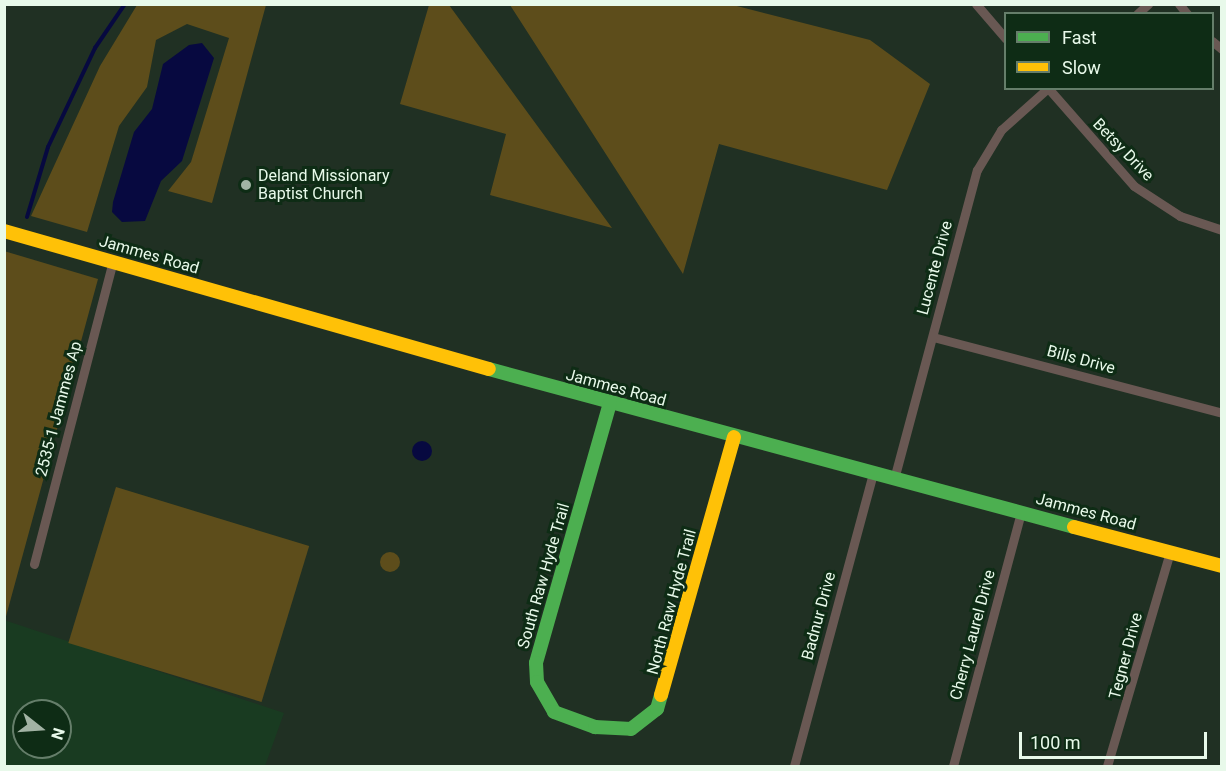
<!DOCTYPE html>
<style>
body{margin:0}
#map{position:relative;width:1226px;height:771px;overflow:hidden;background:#203023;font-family:Roboto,sans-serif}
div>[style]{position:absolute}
.built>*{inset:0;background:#193b21}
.green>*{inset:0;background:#5d4d1b;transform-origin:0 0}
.round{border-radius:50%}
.water>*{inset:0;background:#070940}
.stream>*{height:4px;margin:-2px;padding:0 2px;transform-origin:2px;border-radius:2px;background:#070940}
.street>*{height:9px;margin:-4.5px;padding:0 4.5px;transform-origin:4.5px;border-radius:4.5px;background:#695853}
.fast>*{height:14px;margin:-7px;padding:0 7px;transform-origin:7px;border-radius:7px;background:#4caf50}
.slow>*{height:14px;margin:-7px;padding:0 7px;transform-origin:7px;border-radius:7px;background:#ffc107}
.dots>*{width:16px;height:16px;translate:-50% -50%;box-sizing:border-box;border:3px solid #0e2c15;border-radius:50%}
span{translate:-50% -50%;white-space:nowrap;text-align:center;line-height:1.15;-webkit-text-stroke:6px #0e2c15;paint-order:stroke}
.street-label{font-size:16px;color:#e8f9ea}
.poi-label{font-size:16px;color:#e8f9ea}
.left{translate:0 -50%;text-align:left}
.frame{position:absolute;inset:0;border:6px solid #e8f9ea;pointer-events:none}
.legend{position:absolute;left:1004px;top:12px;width:210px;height:78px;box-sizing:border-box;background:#0e2c15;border:2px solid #657e6a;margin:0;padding:8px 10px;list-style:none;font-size:18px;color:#e8f9ea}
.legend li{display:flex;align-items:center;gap:12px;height:30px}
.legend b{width:30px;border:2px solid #657e6a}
.north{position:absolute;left:12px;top:699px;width:60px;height:60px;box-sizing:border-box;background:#0e2c15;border:2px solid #657e6a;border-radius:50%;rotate:107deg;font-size:16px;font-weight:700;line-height:24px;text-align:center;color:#e8f9ea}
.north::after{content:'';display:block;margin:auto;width:21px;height:27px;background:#a2b3a4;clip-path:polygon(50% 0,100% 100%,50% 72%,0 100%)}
.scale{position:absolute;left:1019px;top:732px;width:188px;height:27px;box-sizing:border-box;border:3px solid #e8f9ea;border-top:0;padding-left:8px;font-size:18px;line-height:21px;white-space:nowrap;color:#e8f9ea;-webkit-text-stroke:4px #0e2c15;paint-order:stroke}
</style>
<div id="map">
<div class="built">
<div style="clip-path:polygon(evenodd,4px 620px,284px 713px,265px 766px,5px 766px,4px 620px,24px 711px,60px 711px,60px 747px,24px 747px,24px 711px)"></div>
</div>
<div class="green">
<div style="clip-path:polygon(137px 5px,266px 5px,212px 203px,168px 191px,191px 162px,229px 38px,187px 24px,156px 40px,147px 87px,119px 126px,87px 232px,31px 216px,100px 66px)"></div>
<div style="clip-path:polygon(429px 5px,449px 5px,612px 228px,490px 195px,506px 134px,400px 104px)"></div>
<div style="clip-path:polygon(510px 5px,733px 5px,870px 40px,930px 84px,887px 190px,719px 144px,683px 274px)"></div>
<div style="clip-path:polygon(4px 251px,98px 279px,5px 620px,4px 620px)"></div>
<div style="left:116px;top:487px;width:202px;height:163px;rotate:17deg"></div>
<div class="round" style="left:380px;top:552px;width:20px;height:20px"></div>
</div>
<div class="water">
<div style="clip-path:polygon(202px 43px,214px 58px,182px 161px,161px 181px,145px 221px,122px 222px,112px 212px,113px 202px,134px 132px,152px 109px,163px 64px,189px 45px)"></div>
<div class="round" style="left:412px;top:441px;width:20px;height:20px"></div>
</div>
<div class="stream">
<div style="left:27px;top:217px;width:73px;rotate:-73.3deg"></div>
<div style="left:48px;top:147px;width:110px;rotate:-64.6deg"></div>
<div style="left:95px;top:48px;width:53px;rotate:-55.7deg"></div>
</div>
<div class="street">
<div style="left:976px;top:4px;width:46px;rotate:49.4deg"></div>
<div style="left:1179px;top:4px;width:13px;rotate:51deg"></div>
<div style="left:1137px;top:14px;width:15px;rotate:-42deg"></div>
<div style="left:1212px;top:41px;width:13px;rotate:39deg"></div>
<div style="left:1048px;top:88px;width:130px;rotate:48.7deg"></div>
<div style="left:1134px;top:186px;width:55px;rotate:33.1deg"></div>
<div style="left:1180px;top:216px;width:44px;rotate:18.4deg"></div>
<div style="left:933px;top:337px;width:299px;rotate:14.7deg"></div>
<div style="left:894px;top:479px;width:320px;rotate:-75deg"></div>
<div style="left:977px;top:170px;width:47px;rotate:-59deg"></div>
<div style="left:1001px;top:130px;width:63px;rotate:-41.8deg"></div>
<div style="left:34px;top:564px;width:313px;rotate:-75.4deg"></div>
<div style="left:794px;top:766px;width:303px;rotate:-74.9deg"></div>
<div style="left:953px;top:766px;width:263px;rotate:-75deg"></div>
<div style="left:1107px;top:766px;width:223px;rotate:-73.6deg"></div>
</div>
<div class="fast">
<div style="left:489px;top:369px;width:606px;rotate:15.11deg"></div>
<div style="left:610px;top:403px;width:270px;rotate:105.9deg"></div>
<div style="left:536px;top:663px;width:19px;rotate:87deg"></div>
<div style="left:537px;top:682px;width:34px;rotate:60deg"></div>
<div style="left:554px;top:712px;width:44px;rotate:20.1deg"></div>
<div style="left:595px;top:727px;width:36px;rotate:3deg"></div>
<div style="left:631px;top:729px;width:33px;rotate:-38deg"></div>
<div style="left:657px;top:709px;width:15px;rotate:-74deg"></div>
</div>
<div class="slow">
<div style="left:4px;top:231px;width:504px;rotate:15.88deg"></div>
<div style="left:1074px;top:527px;width:153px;rotate:14.8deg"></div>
<div style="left:661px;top:695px;width:268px;rotate:-74.2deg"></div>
</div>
<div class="dots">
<div style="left:246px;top:185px;background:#a2b3a4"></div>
</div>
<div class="street-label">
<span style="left:1123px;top:150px;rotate:46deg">Betsy Drive</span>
<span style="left:149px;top:255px;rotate:16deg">Jammes Road</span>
<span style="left:935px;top:268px;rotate:-75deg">Lucente Drive</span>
<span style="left:1081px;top:360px;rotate:15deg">Bills Drive</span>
<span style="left:616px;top:388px;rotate:15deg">Jammes Road</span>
<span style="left:59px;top:409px;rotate:-75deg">2535-1 Jammes Ap</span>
<span style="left:1086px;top:512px;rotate:15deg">Jammes Road</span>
<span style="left:544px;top:576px;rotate:-74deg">South Raw Hyde Trail</span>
<span style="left:672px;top:602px;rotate:-75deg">North Raw Hyde Trail</span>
<span style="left:819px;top:616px;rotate:-75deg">Badnur Drive</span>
<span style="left:973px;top:635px;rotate:-75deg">Cherry Laurel Drive</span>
<span style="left:1126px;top:656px;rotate:-75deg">Tegner Drive</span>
</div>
<div class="poi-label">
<span class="left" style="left:258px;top:185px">Deland Missionary<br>Baptist Church</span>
</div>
<div class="frame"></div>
<ul class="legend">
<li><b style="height:8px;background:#4caf50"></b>Fast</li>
<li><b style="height:8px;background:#ffc107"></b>Slow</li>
</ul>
<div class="north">N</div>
<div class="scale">100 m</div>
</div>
